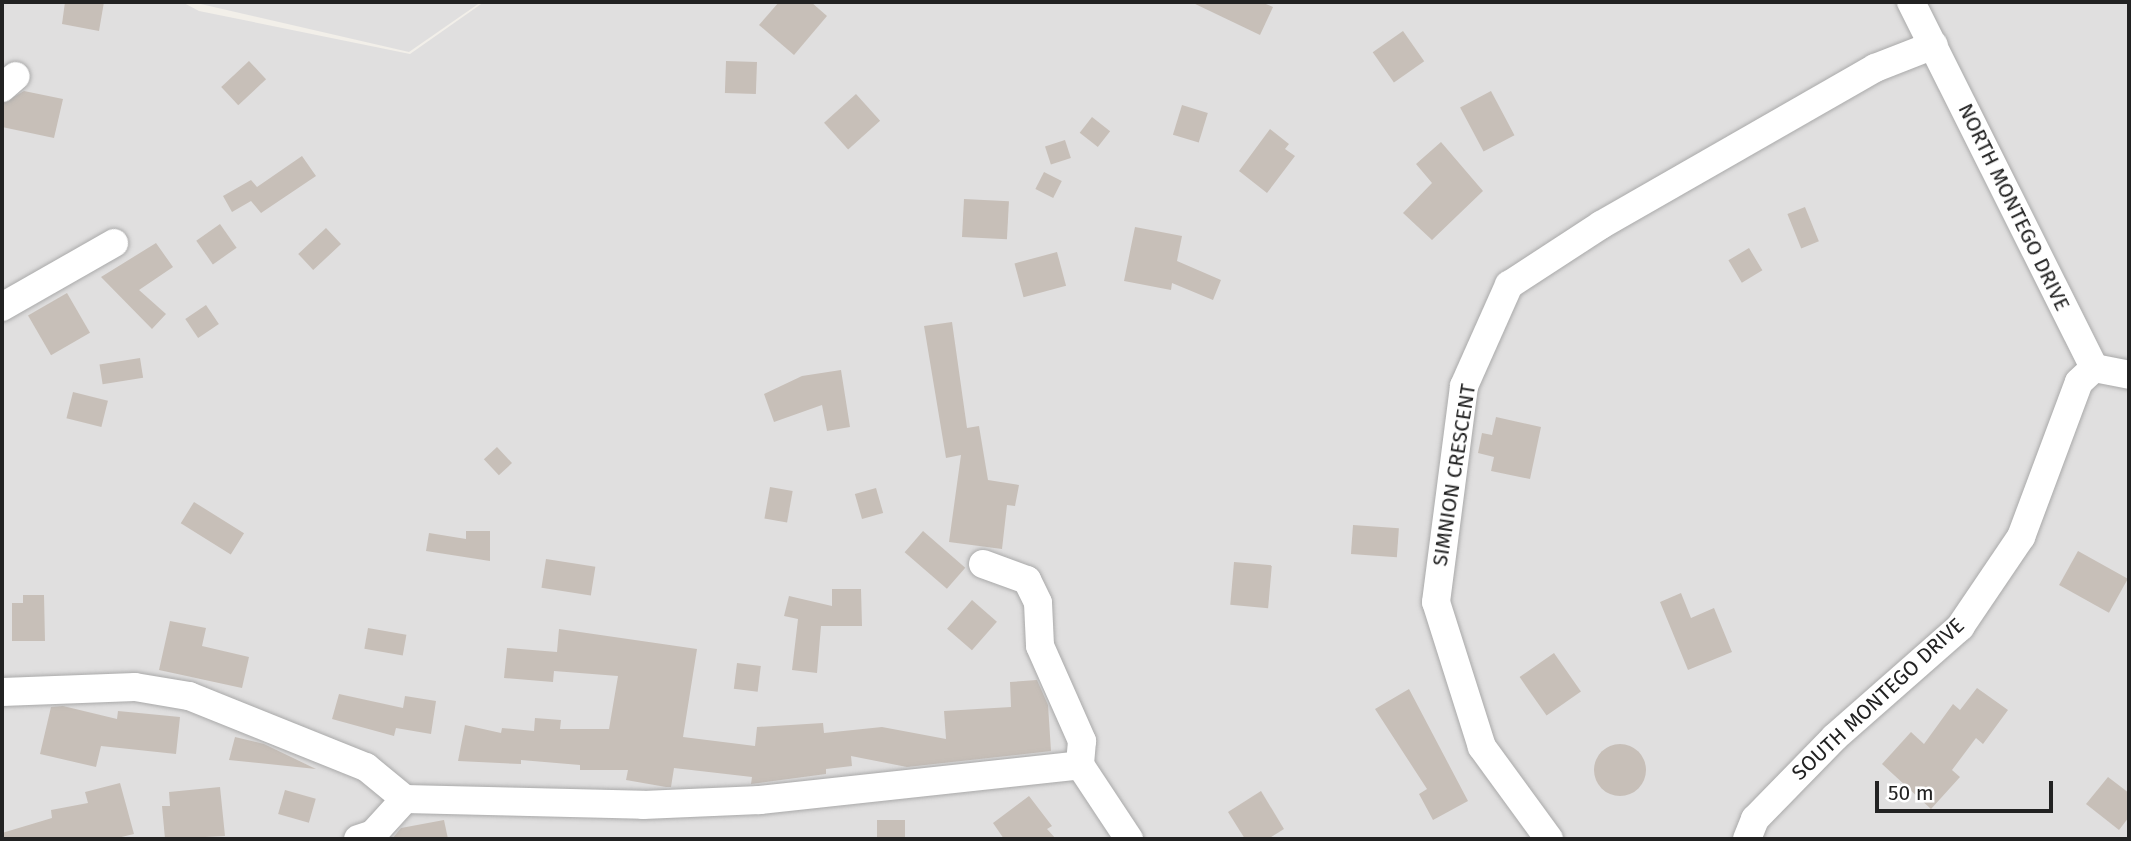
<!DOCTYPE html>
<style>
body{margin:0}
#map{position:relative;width:2131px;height:841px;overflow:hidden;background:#f2efe9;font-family:"Fira Sans",sans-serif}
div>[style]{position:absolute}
.residential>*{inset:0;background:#e0dfdf}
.building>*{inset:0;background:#c7bfb8;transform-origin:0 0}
.round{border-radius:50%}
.roads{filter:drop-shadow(0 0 2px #a9a9a9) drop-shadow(0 0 2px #a9a9a9)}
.street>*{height:28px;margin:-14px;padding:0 14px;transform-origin:14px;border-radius:14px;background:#fff}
span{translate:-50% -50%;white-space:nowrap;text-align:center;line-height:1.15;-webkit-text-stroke:5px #fff;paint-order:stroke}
.street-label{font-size:21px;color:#222}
.frame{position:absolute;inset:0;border:4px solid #222;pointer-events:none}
.scale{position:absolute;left:1875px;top:781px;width:178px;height:32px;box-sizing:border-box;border:4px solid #222;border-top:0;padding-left:9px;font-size:21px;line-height:24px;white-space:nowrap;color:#222;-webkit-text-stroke:5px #fff;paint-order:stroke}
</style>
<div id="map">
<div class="residential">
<div style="clip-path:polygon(2px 2px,182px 2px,199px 11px,410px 54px,484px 2px,2129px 2px,2129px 839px,2px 839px)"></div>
<div style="clip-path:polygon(192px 2px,481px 2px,409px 52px)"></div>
</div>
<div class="building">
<div style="clip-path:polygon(65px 2px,104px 2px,99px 31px,62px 24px)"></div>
<div style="clip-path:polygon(779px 2px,811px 2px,827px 16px,794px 55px,759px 25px)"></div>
<div style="clip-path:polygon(1191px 2px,1261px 2px,1273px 7px,1260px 35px)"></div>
<div style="left:1403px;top:31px;width:37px;height:37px;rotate:55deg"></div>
<div style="left:249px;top:61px;width:25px;height:38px;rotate:47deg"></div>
<div style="left:726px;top:61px;width:31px;height:32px;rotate:2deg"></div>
<div style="clip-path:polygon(24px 91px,63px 99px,54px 138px,2px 127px,2px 104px)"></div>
<div style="left:1491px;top:91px;width:50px;height:35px;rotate:62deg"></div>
<div style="left:856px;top:94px;width:36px;height:43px;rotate:48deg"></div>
<div style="left:1182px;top:105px;width:27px;height:31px;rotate:17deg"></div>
<div style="left:1092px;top:117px;width:23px;height:20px;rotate:38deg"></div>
<div style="clip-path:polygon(1270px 129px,1289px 144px,1285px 149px,1295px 156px,1267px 193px,1239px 171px)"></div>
<div style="left:1065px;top:140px;width:19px;height:21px;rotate:72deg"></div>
<div style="clip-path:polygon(1441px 142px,1483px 191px,1432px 240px,1403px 213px,1432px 183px,1416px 164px)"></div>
<div style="clip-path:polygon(302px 156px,316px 176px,261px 213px,251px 201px,232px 212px,223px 196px,251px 180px,257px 187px)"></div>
<div style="left:1044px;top:172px;width:20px;height:19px;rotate:27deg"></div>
<div style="left:964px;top:199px;width:45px;height:38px;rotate:3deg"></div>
<div style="left:1805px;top:207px;width:37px;height:19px;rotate:68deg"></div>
<div style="left:220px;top:224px;width:29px;height:29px;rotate:55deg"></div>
<div style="clip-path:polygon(1135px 227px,1182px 236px,1177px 261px,1221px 280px,1213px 300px,1172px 283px,1171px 290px,1124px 281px)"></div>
<div style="left:326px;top:228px;width:22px;height:38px;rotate:47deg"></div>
<div style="clip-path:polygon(156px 243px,173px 267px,139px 290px,166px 314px,152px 329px,101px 277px)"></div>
<div style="left:1749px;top:248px;width:26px;height:24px;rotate:59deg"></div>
<div style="left:1057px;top:252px;width:35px;height:44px;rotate:75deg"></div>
<div style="left:67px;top:293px;width:46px;height:45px;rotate:60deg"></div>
<div style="left:206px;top:305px;width:23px;height:25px;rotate:56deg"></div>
<div style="clip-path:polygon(952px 322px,967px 428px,979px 426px,988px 480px,1019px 485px,1015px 506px,1007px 505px,1002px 549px,949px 542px,961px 455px,946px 458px,924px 326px)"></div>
<div style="left:140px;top:358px;width:20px;height:41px;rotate:81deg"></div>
<div style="clip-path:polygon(841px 370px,850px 427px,827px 431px,822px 405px,774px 422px,764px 394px,802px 376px)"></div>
<div style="left:73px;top:392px;width:36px;height:27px;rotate:14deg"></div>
<div style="clip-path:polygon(1496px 417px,1541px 427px,1530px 479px,1491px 471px,1494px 457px,1478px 453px,1482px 433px,1492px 435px)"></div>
<div style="left:497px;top:447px;width:22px;height:18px;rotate:47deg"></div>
<div style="left:770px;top:487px;width:23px;height:32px;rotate:10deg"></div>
<div style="left:876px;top:488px;width:26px;height:22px;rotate:74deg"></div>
<div style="left:194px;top:502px;width:59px;height:25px;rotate:32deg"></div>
<div style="left:1353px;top:525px;width:46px;height:29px;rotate:4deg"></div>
<div style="clip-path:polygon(466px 531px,490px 531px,490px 561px,426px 551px,429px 533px,466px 539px)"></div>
<div style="left:923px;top:531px;width:56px;height:28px;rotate:41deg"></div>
<div style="left:2078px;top:551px;width:57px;height:39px;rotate:29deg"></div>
<div style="left:546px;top:559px;width:50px;height:29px;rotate:9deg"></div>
<div style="left:1234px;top:562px;width:38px;height:43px;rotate:5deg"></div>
<div style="clip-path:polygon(832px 589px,861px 589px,862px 626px,821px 626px,817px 673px,792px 670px,798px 619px,784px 616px,789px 596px,832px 606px)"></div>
<div style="clip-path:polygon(1681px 593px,1691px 618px,1714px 608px,1732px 652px,1688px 670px,1660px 602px)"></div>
<div style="clip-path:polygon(23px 595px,44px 595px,45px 641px,12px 641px,12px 603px,23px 603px)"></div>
<div style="left:972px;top:600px;width:33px;height:38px;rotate:41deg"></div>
<div style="clip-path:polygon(170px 621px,206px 628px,202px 646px,249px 657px,242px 688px,159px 670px)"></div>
<div style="left:368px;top:628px;width:39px;height:21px;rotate:10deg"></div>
<div style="clip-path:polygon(559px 629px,697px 649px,683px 737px,755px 746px,757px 727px,823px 723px,824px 733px,882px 727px,946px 739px,944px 711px,1011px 707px,1010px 682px,1037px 680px,1048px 705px,1051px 751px,907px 767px,851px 756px,852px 766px,826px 769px,826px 774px,759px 783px,751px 784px,752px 777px,674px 768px,671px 787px,666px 787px,626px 780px,628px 770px,580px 770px,580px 765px,521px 760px,521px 764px,458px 761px,465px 725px,501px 733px,502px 728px,534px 731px,535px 718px,561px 720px,560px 729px,609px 729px,618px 676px,554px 671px,553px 682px,504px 678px,507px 648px,557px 652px)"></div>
<div style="left:1554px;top:653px;width:47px;height:42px;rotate:55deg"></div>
<div style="left:737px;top:663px;width:24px;height:26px;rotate:7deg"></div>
<div style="clip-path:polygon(1977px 688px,2008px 710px,1983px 744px,1976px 738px,1952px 770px,1960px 777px,1931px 809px,1882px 764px,1911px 732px,1924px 744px,1953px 704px,1960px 710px)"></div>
<div style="clip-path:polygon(1409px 689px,1468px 801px,1433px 820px,1419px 794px,1427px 789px,1375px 709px)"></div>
<div style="clip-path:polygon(339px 694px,403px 708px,405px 696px,436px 701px,431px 734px,396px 728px,394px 736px,332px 719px)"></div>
<div style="clip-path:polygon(63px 706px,117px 719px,118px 711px,180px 717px,176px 754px,101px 746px,96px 767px,40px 754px,51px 707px)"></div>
<div style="clip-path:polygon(235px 737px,264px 744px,316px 769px,229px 760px)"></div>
<div class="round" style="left:1594px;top:744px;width:52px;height:52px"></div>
<div style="clip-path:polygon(2108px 777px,2129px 793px,2129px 817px,2119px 830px,2086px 804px)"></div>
<div style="clip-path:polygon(120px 783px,134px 834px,113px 839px,2px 839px,2px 833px,52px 818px,51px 810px,88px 803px,85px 792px)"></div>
<div style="clip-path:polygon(220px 787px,225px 836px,165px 839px,162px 806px,170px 806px,169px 792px)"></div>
<div style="left:285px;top:790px;width:32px;height:25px;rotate:16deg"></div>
<div style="clip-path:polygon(1261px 791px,1284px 829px,1268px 839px,1245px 839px,1228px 812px)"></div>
<div style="clip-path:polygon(1029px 796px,1052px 826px,1047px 829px,1056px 839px,1004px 839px,993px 823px)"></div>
<div style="clip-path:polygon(444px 820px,448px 839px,392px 839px,401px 828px)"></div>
<div style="left:905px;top:820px;width:19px;height:28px;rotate:90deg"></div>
</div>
<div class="roads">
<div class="street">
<div style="left:1911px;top:2px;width:409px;rotate:63.4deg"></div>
<div style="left:2px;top:88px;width:18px;rotate:-41deg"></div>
<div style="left:2px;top:307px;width:129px;rotate:-29.7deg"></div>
<div style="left:2094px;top:368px;width:36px;rotate:11deg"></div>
<div style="left:983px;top:564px;width:47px;rotate:20deg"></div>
<div style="left:1027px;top:580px;width:25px;rotate:64deg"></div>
<div style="left:1038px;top:603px;width:43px;rotate:87.3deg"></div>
<div style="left:1040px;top:646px;width:104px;rotate:66.1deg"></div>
<div style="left:1082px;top:741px;width:24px;rotate:95deg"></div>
<div style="left:2px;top:692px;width:133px;rotate:-2.2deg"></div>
<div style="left:135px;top:687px;width:55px;rotate:9.5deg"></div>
<div style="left:189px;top:696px;width:191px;rotate:21.9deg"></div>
<div style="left:366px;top:767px;width:50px;rotate:39.4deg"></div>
<div style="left:358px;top:839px;width:16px;rotate:-18deg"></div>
<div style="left:373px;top:834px;width:47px;rotate:-47.6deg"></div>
<div style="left:405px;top:799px;width:238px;rotate:1.4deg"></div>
<div style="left:643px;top:805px;width:117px;rotate:-2.4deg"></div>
<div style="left:760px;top:800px;width:322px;rotate:-6.2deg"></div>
<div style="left:1080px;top:765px;width:89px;rotate:56.5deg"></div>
<div style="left:1549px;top:839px;width:114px;rotate:-126.1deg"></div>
<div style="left:1482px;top:747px;width:152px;rotate:-107.6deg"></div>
<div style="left:1436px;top:602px;width:218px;rotate:-82.6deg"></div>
<div style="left:1464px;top:386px;width:111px;rotate:-66deg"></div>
<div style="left:1509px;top:285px;width:110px;rotate:-33.1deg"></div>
<div style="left:1601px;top:225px;width:316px;rotate:-29.8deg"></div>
<div style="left:1875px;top:68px;width:63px;rotate:-21.3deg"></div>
<div style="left:1747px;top:839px;width:22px;rotate:-68deg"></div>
<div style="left:1755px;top:819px;width:115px;rotate:-45.7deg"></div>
<div style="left:1835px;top:737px;width:167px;rotate:-41.3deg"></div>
<div style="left:1960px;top:627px;width:109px;rotate:-55.9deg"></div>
<div style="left:2021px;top:537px;width:165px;rotate:-69.5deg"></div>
<div style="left:2079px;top:382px;width:21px;rotate:-43deg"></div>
</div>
</div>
<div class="street-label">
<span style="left:2014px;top:207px;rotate:64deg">NORTH MONTEGO DRIVE</span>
<span style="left:1454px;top:475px;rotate:-81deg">SIMNION CRESCENT</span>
<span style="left:1878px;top:699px;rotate:-43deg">SOUTH MONTEGO DRIVE</span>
</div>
<div class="frame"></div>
<div class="scale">50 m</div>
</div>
